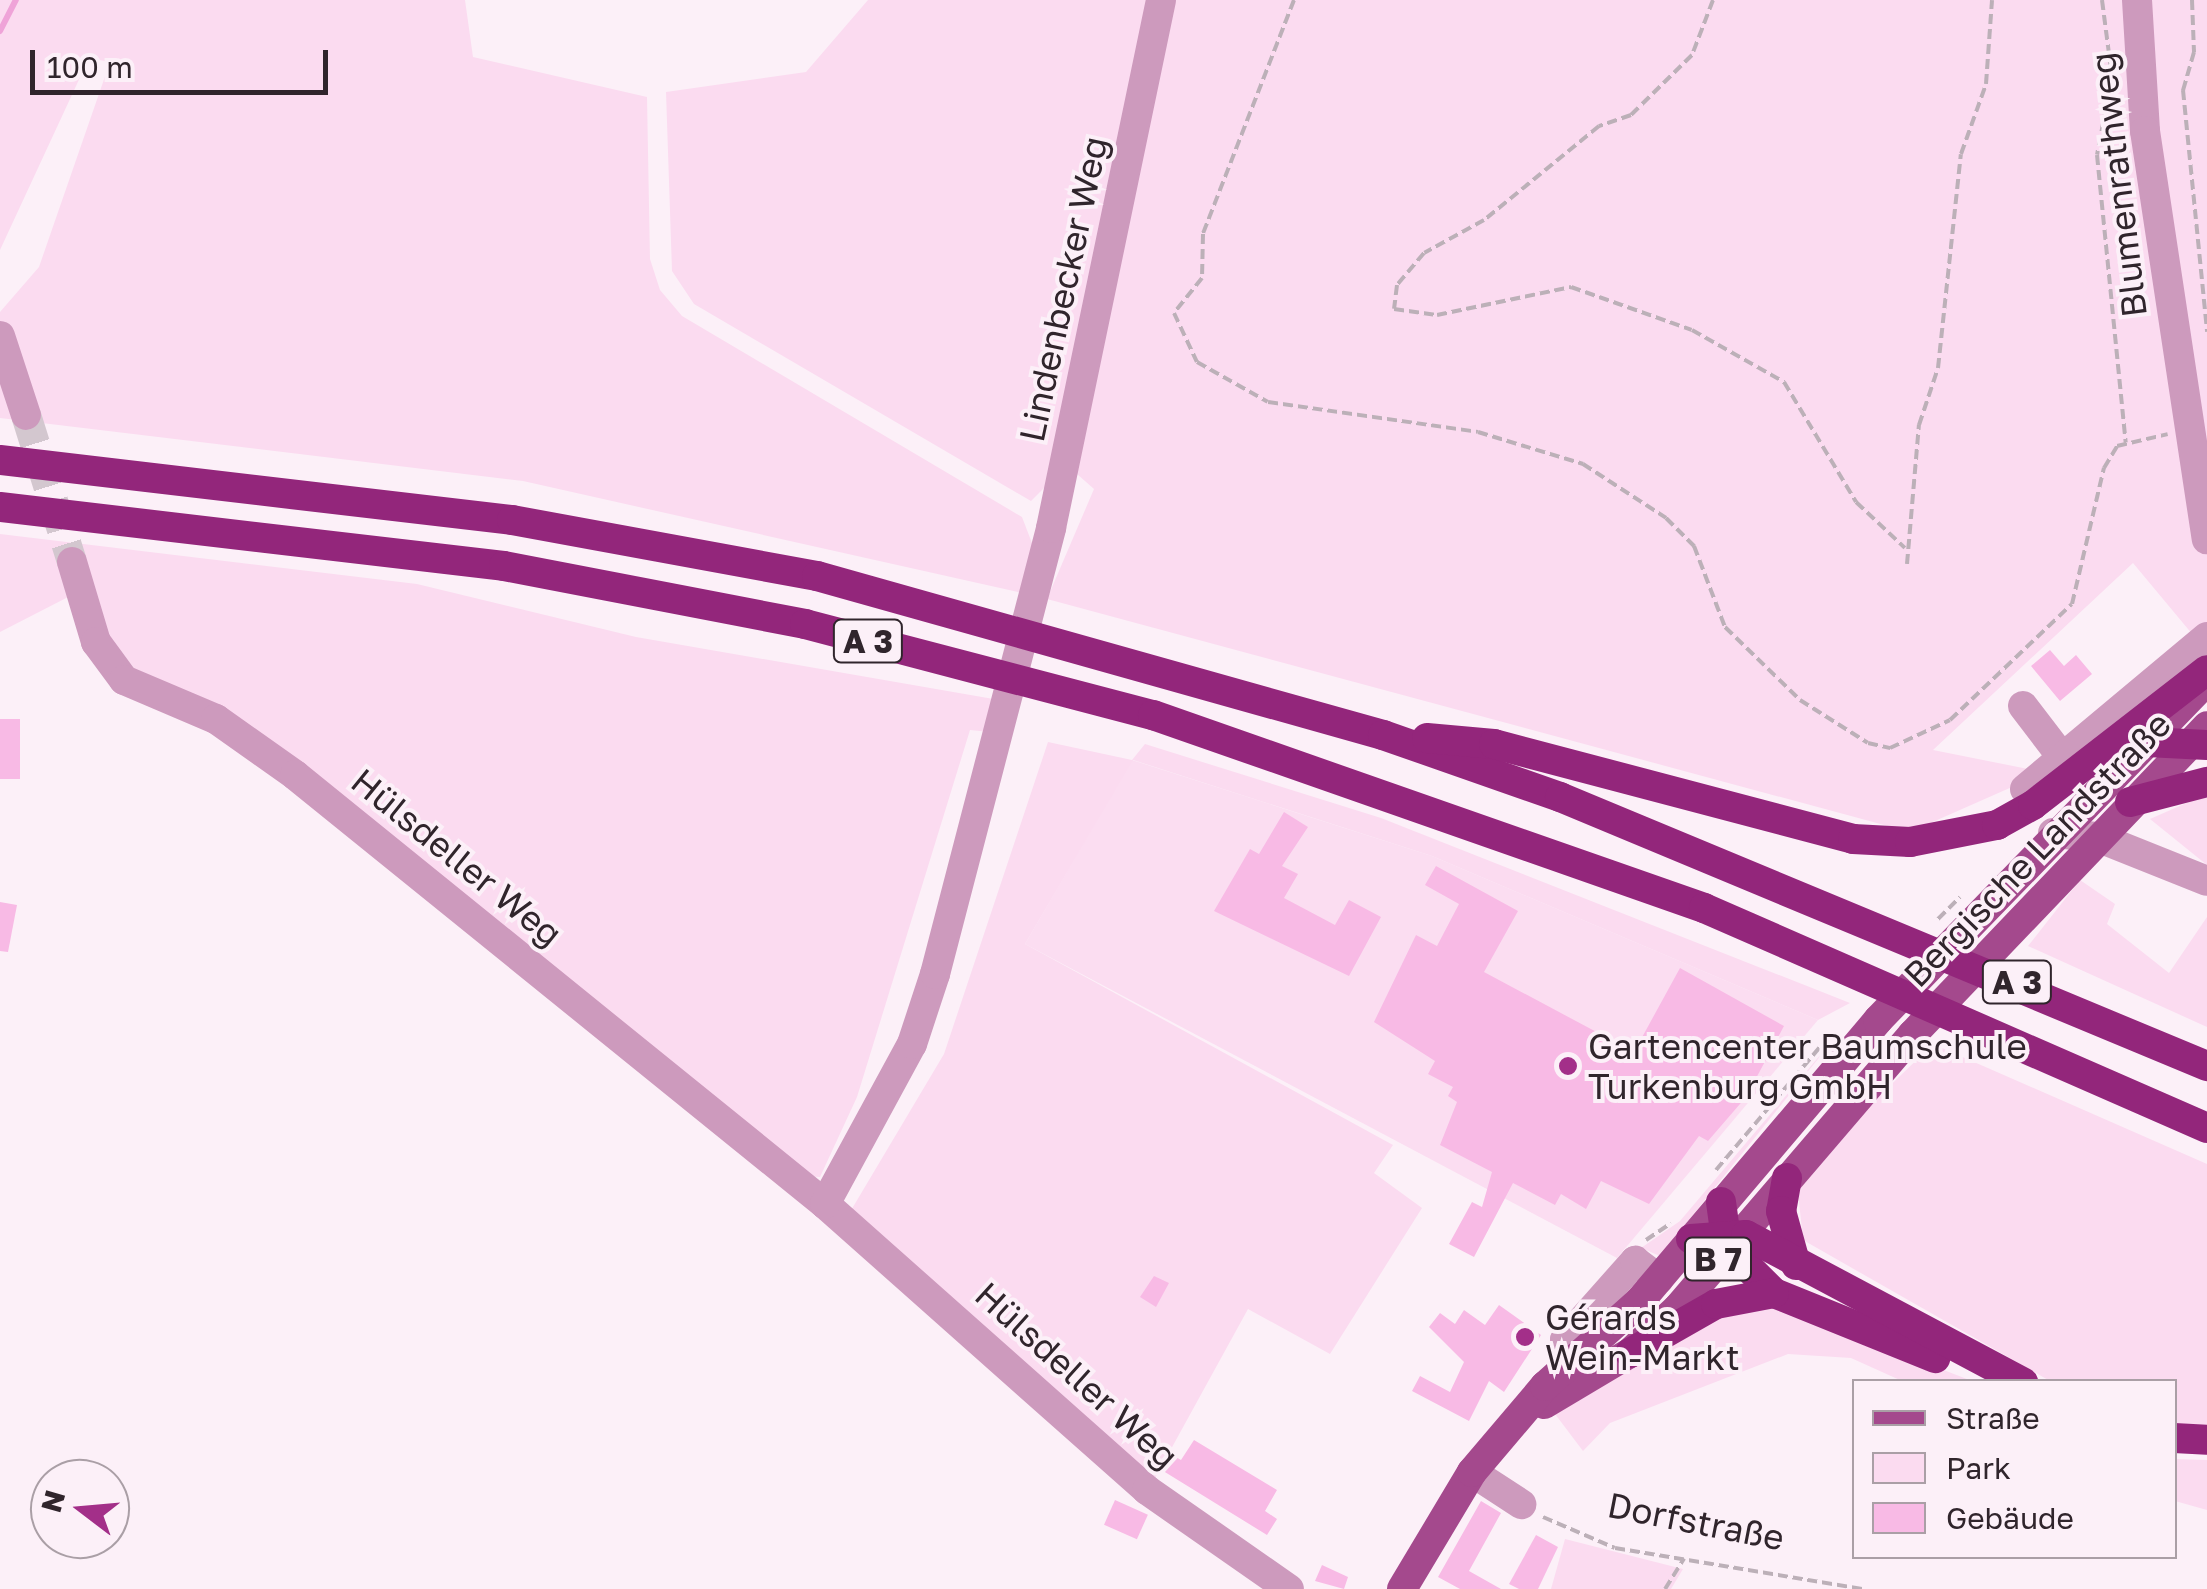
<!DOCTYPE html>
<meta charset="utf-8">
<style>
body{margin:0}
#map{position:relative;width:2207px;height:1589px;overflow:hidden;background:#fcf0f8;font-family:"Golos Text",sans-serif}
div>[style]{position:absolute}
.built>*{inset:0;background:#fbddf1}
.green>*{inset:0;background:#fbdbf0}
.stream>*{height:6px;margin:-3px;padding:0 3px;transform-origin:3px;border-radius:3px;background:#efa3d8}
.building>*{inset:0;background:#f8bae5;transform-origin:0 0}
.minor-tunnel>*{height:30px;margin-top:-15px;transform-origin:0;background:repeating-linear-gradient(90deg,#d3c7cf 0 30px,transparent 0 45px)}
.path>*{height:4px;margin-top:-2px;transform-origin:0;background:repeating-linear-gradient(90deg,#bcb0b8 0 10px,transparent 0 15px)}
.minor>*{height:30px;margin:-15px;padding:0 15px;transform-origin:15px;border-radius:15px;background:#cd9abd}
.major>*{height:30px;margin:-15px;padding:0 15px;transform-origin:15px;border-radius:15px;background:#a4498d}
.highway>*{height:30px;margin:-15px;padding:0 15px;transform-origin:15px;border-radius:15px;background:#93267b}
.dots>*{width:28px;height:28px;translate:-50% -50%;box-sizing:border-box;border:5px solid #fcf0f8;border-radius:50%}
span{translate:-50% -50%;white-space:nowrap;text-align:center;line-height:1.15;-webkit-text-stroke:8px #fcf0f8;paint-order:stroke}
.shield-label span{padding:2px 8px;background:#fcf0f8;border:2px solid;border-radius:8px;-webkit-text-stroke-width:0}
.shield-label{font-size:32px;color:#30252c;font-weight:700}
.street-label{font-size:35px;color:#30252c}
.poi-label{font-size:35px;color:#30252c}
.left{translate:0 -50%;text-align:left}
.legend{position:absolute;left:1852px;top:1379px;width:325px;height:180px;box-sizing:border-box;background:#fcf0f8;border:2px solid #aa9fa6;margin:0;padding:12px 18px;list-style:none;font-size:30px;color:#30252c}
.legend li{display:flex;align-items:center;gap:20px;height:50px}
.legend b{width:50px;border:2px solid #aa9fa6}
.north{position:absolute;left:30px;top:1459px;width:100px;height:100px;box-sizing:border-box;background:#fcf0f8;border:2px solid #aa9fa6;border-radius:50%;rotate:286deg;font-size:28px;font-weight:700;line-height:40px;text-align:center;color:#30252c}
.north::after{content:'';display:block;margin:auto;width:35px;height:45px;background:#a32f89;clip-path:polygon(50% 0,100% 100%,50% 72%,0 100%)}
.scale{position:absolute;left:30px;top:50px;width:298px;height:45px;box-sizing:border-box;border:5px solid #30252c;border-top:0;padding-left:12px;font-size:30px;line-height:35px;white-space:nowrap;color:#30252c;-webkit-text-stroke:8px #fcf0f8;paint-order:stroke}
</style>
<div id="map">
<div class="built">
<div style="clip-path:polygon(1132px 760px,1432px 856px,1818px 1020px,1617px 1258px,1025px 944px)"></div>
</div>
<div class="green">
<div style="clip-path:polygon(0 0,465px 0,473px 57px,647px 97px,650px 259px,660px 290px,682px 316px,1022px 517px,1035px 551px,1022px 593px,523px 481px,0 418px,0 312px,39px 267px,110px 62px,89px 58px,0 250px)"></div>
<div style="clip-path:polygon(868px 0,1153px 0,1052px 480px,1031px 501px,694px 304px,672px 271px,666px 92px,806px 72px)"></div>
<div style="clip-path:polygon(1175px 0,2207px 0,2207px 627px,2193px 635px,2133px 563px,1933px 750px,2028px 769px,2012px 787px,1910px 832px,1047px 599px,1094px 489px,1077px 474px)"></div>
<div style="clip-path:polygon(0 534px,417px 584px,636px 637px,1005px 701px,990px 732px,970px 730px,857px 1097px,820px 1177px,802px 1176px,551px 968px,143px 679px,74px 594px,0 632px)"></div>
<div style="clip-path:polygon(1048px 742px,1132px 760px,1145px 744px,1381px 818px,1850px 1003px,1818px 1020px,1432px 856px,1133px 760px,1025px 944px,1393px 1145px,1374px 1173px,1422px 1208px,1330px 1354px,1248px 1309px,1154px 1480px,850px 1212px,944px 1054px)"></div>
<div style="clip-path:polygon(2207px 794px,2207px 865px,2150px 819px)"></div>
<div style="clip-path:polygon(2080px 880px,2115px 904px,2107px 924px,2169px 973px,2207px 917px,2207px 1027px,2028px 946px)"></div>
<div style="clip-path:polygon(1838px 1034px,1660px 1256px,1641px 1248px,1680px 1221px)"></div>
<div style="clip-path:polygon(1933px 1044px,2207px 1164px,2207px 1431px,2175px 1428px,2174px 1382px,2050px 1381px,1803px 1240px,1798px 1192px,1837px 1137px)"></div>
<div style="clip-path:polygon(1766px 1301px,1972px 1381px,1902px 1381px,1851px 1358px,1788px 1354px,1610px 1423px,1583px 1451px,1555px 1414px,1708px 1316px)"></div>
<div style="clip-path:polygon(2174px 1459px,2207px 1460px,2207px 1510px,2175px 1501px)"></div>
<div style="clip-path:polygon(1565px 1539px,1683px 1569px,1671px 1589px,1551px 1589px)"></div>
</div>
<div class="stream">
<div style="left:0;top:31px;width:35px;rotate:-63deg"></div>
</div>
<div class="building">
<div style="clip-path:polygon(2050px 650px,2064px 666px,2076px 655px,2092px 674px,2060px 701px,2031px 666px)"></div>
<div style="left:0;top:719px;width:20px;height:60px"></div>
<div style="clip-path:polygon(1284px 812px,1308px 827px,1282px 866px,1298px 874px,1284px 898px,1335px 925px,1349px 900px,1381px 917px,1349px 976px,1214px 911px,1250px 849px,1259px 854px)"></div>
<div style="clip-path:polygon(1436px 866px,1518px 911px,1484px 972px,1634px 1052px,1680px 968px,1784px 1026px,1746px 1097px,1708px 1141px,1699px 1136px,1649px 1204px,1601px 1181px,1586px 1209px,1561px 1194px,1555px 1205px,1513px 1183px,1474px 1257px,1449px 1244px,1472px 1202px,1482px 1207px,1492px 1172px,1440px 1145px,1457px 1102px,1448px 1096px,1453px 1087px,1428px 1074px,1435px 1061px,1374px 1022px,1416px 935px,1437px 946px,1459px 904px,1425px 885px)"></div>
<div style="clip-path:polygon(0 902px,17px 905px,8px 952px,0 951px)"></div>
<div style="clip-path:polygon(1154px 1276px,1169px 1283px,1156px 1307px,1140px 1297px)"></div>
<div style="clip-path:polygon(1499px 1305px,1541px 1335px,1504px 1392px,1489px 1381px,1469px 1421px,1412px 1391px,1420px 1376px,1450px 1392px,1464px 1362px,1429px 1327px,1440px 1313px,1455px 1324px,1464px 1310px,1485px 1325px)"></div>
<div style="clip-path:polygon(1194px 1440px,1277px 1490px,1265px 1511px,1277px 1519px,1267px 1535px,1160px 1469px,1169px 1453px,1181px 1460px)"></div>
<div style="left:1115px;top:1500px;width:36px;height:27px;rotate:24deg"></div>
<div style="clip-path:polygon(1481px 1501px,1501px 1513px,1469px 1571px,1501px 1589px,1460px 1589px,1438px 1577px)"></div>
<div style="clip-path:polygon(1536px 1535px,1558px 1547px,1538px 1589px,1519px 1589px,1509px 1584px)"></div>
<div style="clip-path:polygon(1322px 1565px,1348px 1577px,1344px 1589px,1315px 1581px)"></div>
</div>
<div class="minor-tunnel">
<div style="left:26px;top:415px;width:154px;rotate:72.6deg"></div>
</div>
<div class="path">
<div style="left:1294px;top:0;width:251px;rotate:111.3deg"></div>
<div style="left:1203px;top:234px;width:44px;rotate:91.3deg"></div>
<div style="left:1202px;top:278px;width:45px;rotate:128.7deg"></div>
<div style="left:1174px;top:313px;width:54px;rotate:64.9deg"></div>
<div style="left:1197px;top:362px;width:81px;rotate:29.4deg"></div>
<div style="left:1268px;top:402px;width:212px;rotate:8.1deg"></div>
<div style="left:1478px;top:432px;width:110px;rotate:16.9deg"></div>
<div style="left:1583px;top:464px;width:99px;rotate:33deg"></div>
<div style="left:1666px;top:518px;width:40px;rotate:45deg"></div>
<div style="left:1694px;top:546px;width:87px;rotate:69.1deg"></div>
<div style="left:1725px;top:627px;width:105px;rotate:44.2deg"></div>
<div style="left:1800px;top:700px;width:80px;rotate:32.3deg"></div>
<div style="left:1868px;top:743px;width:23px;rotate:13deg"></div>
<div style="left:1890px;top:748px;width:66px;rotate:-25deg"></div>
<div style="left:1950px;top:720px;width:168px;rotate:-43.6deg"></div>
<div style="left:2072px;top:604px;width:140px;rotate:-76.8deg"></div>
<div style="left:2104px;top:468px;width:26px;rotate:-59deg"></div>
<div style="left:2117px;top:446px;width:52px;rotate:-13.2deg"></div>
<div style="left:1713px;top:0;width:59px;rotate:110.9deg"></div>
<div style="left:1692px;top:55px;width:86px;rotate:135.5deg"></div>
<div style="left:1631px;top:115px;width:34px;rotate:161deg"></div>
<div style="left:1599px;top:126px;width:149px;rotate:140.7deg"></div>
<div style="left:1484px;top:220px;width:68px;rotate:151.2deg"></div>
<div style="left:1424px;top:253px;width:42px;rotate:130.2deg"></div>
<div style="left:1397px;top:285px;width:24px;rotate:97deg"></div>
<div style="left:1394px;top:309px;width:43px;rotate:7.9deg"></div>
<div style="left:1437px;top:315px;width:137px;rotate:-11.8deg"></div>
<div style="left:1571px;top:287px;width:128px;rotate:19.6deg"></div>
<div style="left:1692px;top:330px;width:106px;rotate:29.5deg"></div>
<div style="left:1784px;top:382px;width:140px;rotate:59deg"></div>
<div style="left:1856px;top:502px;width:67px;rotate:43.2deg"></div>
<div style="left:2102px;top:0;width:78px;rotate:82.6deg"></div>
<div style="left:2112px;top:77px;width:79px;rotate:100.9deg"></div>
<div style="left:2097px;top:155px;width:289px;rotate:84.3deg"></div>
<div style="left:2192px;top:0;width:52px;rotate:87.8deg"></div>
<div style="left:2194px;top:52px;width:40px;rotate:106deg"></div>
<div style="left:2183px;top:90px;width:243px;rotate:84.3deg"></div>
<div style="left:1907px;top:564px;width:140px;rotate:-85.1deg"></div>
<div style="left:1919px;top:425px;width:60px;rotate:-71.6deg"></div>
<div style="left:1938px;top:368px;width:215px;rotate:-83.9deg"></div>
<div style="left:1961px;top:154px;width:74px;rotate:-70.3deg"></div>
<div style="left:1986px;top:84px;width:84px;rotate:-85.9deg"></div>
<div style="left:1938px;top:919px;width:31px;rotate:-45deg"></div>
<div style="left:1716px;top:1170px;width:170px;rotate:-49.8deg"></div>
<div style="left:1646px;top:1240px;width:30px;rotate:-34deg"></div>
<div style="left:1543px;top:1517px;width:78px;rotate:23.3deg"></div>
<div style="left:1615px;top:1548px;width:252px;rotate:9.4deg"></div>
<div style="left:1665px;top:1589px;width:36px;rotate:-58deg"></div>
</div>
<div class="minor">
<div style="left:2137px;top:0;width:131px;rotate:86.5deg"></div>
<div style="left:2145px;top:131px;width:413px;rotate:81.4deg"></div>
<div style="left:0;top:336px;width:83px;rotate:71.8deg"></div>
<div style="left:72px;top:562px;width:84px;rotate:73.3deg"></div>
<div style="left:96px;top:642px;width:47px;rotate:53.6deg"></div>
<div style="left:124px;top:680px;width:100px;rotate:23deg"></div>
<div style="left:216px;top:719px;width:97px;rotate:35.3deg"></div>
<div style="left:295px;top:775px;width:682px;rotate:38.99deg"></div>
<div style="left:825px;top:1204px;width:431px;rotate:41.6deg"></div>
<div style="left:1147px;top:1490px;width:173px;rotate:34.9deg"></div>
<div style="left:2023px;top:706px;width:69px;rotate:52.6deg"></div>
<div style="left:2025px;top:789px;width:237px;rotate:-39.9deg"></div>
<div style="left:2053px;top:833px;width:44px;rotate:5.2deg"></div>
<div style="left:2097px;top:837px;width:118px;rotate:21.8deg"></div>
<div style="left:825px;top:1204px;width:182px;rotate:-61.5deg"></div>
<div style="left:912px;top:1044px;width:74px;rotate:-71.8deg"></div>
<div style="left:935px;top:974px;width:461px;rotate:-75.4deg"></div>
<div style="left:1051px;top:528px;width:539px;rotate:-78.23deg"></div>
<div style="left:1589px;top:1373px;width:27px;rotate:-147deg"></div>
<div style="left:1566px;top:1358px;width:18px;rotate:-93deg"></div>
<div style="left:1565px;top:1340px;width:106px;rotate:-48.5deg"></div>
<div style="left:1635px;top:1261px;width:30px;rotate:37deg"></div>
<div style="left:1472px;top:1472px;width:59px;rotate:33.1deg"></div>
</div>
<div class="major">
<div style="left:1544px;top:1404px;width:100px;rotate:-30.7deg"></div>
<div style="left:1630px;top:1353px;width:66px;rotate:-43.2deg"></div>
<div style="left:1678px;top:1308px;width:360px;rotate:-49.4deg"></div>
<div style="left:1912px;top:1035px;width:427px;rotate:-46.3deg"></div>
<div style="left:1402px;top:1589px;width:136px;rotate:-59.1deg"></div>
<div style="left:1472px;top:1472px;width:113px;rotate:-49.7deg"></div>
<div style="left:1545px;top:1386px;width:126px;rotate:-41.8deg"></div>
<div style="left:1639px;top:1302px;width:370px;rotate:-49.7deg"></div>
<div style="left:1878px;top:1020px;width:472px;rotate:-45.9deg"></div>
</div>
<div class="highway">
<div style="left:0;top:460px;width:516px;rotate:6.68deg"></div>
<div style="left:512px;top:520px;width:310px;rotate:10.4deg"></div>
<div style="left:817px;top:576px;width:588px;rotate:15.69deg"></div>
<div style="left:1383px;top:735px;width:188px;rotate:19.3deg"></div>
<div style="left:1560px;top:797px;width:701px;rotate:22.58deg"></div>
<div style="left:0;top:507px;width:507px;rotate:6.68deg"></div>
<div style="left:504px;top:566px;width:307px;rotate:10.9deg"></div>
<div style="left:805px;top:624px;width:360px;rotate:14.7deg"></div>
<div style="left:1153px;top:715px;width:584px;rotate:19.3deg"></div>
<div style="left:1704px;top:908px;width:549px;rotate:23.62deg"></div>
<div style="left:1427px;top:738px;width:67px;rotate:5.1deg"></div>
<div style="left:1494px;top:744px;width:371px;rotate:14.8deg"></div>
<div style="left:1853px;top:839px;width:57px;rotate:3deg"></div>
<div style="left:1910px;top:842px;width:89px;rotate:-11.1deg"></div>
<div style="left:1997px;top:825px;width:41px;rotate:-29.1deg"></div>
<div style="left:2033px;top:805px;width:220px;rotate:-37.8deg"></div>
<div style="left:2147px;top:742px;width:60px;rotate:2.9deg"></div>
<div style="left:2130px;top:802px;width:80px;rotate:-14.6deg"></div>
<div style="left:1787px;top:1178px;width:34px;rotate:100deg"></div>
<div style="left:1781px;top:1211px;width:56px;rotate:74.5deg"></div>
<div style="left:1721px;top:1202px;width:44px;rotate:82.2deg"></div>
<div style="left:1727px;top:1246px;width:66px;rotate:45deg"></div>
<div style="left:1774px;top:1293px;width:174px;rotate:22deg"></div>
<div style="left:1691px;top:1239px;width:55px;rotate:-4.2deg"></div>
<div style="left:1746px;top:1235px;width:314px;rotate:28deg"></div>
<div style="left:1630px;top:1353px;width:99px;rotate:-29.7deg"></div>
<div style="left:1716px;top:1304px;width:59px;rotate:-10.7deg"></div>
<div style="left:2174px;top:1438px;width:33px;rotate:3deg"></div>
</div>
<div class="dots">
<div style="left:1568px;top:1066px;background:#a32f89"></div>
<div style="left:1525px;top:1337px;background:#a32f89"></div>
</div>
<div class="shield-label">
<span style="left:868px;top:641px">A 3</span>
<span style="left:2017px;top:982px">A 3</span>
<span style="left:1718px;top:1259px">B 7</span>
</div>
<div class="street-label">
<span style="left:2118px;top:185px;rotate:-97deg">Blumenrathweg</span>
<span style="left:1063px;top:289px;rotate:-78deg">Lindenbecker Weg</span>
<span style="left:2037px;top:849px;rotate:-46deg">Bergische Landstraße</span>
<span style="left:457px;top:857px;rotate:39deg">Hülsdeller Weg</span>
<span style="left:1077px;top:1375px;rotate:42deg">Hülsdeller Weg</span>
<span style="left:1696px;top:1521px;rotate:11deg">Dorfstraße</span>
</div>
<div class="poi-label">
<span class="left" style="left:1588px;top:1066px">Gartencenter Baumschule<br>Turkenburg GmbH</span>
<span class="left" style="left:1545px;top:1337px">Gérards<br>Wein-Markt</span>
</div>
<ul class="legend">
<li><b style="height:12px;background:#a4498d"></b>Straße</li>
<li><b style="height:28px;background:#fbdbf0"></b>Park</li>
<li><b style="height:28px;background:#f8bae5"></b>Gebäude</li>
</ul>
<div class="north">N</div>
<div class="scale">100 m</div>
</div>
